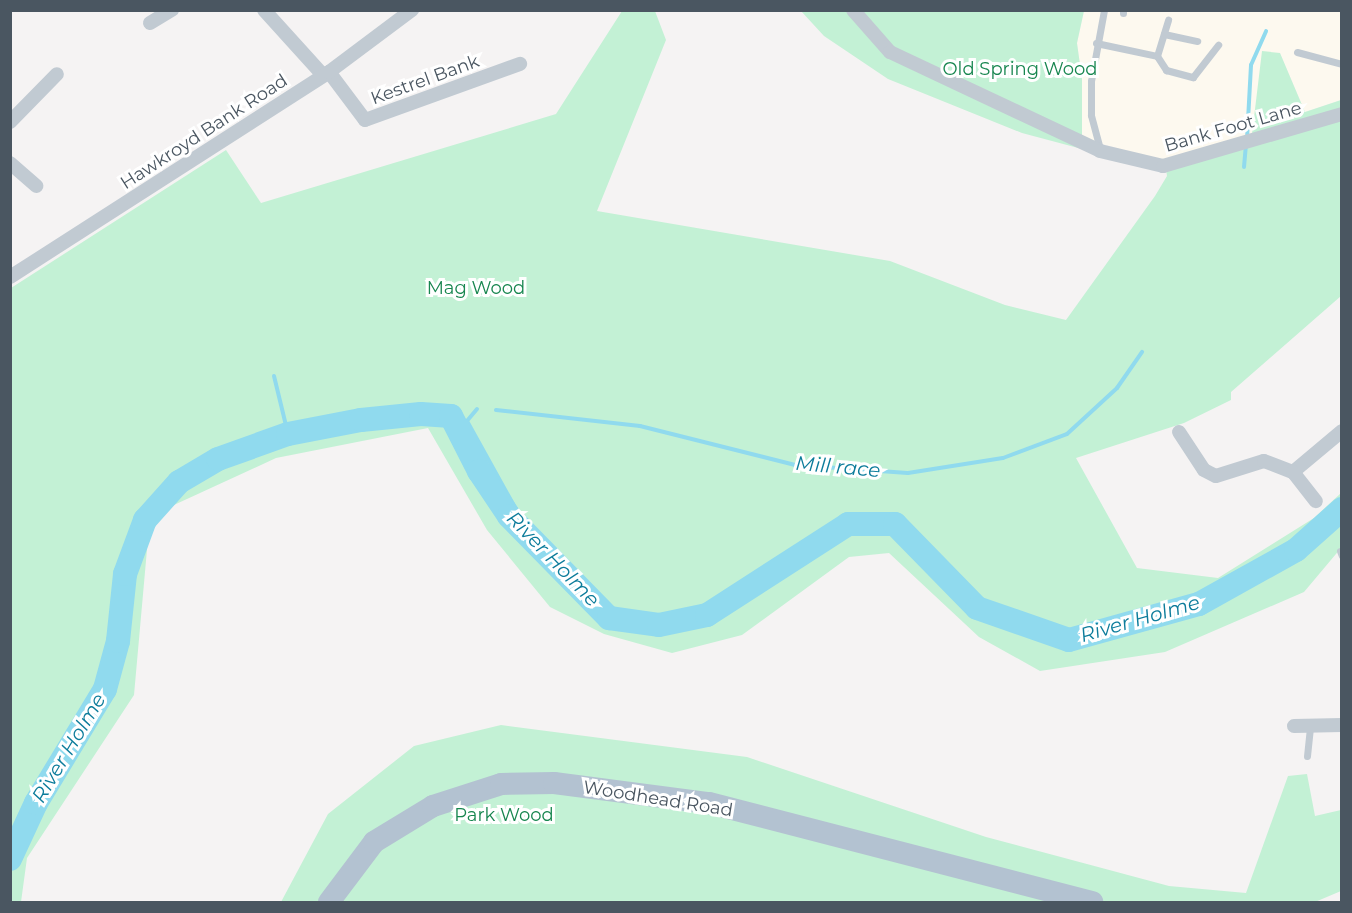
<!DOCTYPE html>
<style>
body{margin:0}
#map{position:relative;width:1352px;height:913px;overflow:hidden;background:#f5f3f3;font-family:Montserrat,sans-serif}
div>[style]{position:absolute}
.commercial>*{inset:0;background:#fdf9ef}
.green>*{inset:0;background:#c3f1d5}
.stream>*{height:4px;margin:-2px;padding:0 2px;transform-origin:2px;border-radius:2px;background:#90daee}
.river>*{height:24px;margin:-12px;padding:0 12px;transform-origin:12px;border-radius:12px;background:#90daee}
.lane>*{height:7px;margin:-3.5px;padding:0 3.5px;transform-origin:3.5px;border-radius:3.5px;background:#c1cad2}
.street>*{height:14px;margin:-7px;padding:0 7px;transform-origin:7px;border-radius:7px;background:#c1cad2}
.primary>*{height:22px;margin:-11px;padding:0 11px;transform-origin:11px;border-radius:11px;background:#b3c2d1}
span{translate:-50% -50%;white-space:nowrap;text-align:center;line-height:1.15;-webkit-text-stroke:6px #fff;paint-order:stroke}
.park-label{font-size:18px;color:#17864f}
.street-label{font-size:18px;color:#4a5661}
.water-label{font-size:20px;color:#0c7c9b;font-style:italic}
.frame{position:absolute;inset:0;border:12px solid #4a5661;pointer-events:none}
</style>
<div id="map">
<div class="commercial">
<div style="clip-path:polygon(1084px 11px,1341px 11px,1341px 100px,1305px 112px,1280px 53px,1252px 134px,1165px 162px,1082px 138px,1082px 79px,1077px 43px)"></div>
</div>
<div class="green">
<div style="clip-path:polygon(622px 11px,655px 11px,666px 40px,597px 211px,890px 261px,1005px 305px,1066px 320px,1155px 196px,1167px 176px,1165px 162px,1252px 134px,1262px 51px,1280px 53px,1305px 112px,1341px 100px,1341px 296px,1231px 392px,1231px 400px,1184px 423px,1076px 458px,1137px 568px,1218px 578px,1314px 518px,1341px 493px,1341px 548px,1304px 592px,1165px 652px,1040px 671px,979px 637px,889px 553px,849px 557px,742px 635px,672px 653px,604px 634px,550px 607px,487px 530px,428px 428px,276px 458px,150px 516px,134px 695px,27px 858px,21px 902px,11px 902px,11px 288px,226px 150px,261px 203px,556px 114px)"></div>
<div style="clip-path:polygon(801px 11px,1084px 11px,1077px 43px,1082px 79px,1082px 149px,1022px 133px,888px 79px,824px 36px)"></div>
<div style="clip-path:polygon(501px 725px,747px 757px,986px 837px,1169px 886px,1246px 893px,1288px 776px,1307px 774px,1315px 816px,1341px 810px,1341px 891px,1315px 902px,281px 902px,328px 814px,414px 746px)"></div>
</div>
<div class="stream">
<div style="left:1247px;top:139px;width:74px;rotate:-86.9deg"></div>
<div style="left:1251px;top:65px;width:37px;rotate:-66deg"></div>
<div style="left:1244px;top:167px;width:21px;rotate:-85deg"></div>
<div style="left:274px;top:376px;width:60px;rotate:76.4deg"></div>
<div style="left:477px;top:409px;width:16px;rotate:130deg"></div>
<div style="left:467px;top:421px;width:128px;rotate:61deg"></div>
<div style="left:496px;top:410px;width:145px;rotate:6.3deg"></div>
<div style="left:640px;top:426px;width:160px;rotate:14.1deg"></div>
<div style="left:795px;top:465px;width:113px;rotate:4deg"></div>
<div style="left:908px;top:473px;width:96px;rotate:-9deg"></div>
<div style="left:1003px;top:458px;width:68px;rotate:-20.6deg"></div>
<div style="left:1067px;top:434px;width:68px;rotate:-42.6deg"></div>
<div style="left:1117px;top:388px;width:44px;rotate:-55.2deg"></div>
</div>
<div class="river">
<div style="left:10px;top:859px;width:62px;rotate:-65.1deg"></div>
<div style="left:36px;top:803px;width:133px;rotate:-58.8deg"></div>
<div style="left:105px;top:689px;width:50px;rotate:-74.8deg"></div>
<div style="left:118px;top:641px;width:67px;rotate:-84deg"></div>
<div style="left:125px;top:574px;width:58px;rotate:-69.7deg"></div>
<div style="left:145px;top:520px;width:51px;rotate:-48.2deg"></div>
<div style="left:179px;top:482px;width:45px;rotate:-30.5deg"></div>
<div style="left:218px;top:459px;width:74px;rotate:-19.7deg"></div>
<div style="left:288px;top:434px;width:74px;rotate:-10.9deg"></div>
<div style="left:361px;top:420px;width:60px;rotate:-5.7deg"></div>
<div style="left:421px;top:414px;width:30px;rotate:4deg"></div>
<div style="left:451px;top:416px;width:62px;rotate:63deg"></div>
<div style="left:479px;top:471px;width:54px;rotate:56.3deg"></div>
<div style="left:509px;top:516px;width:143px;rotate:45.6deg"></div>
<div style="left:609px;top:618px;width:50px;rotate:8deg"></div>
<div style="left:659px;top:625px;width:49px;rotate:-11.8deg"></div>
<div style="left:707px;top:615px;width:168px;rotate:-32.8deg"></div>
<div style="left:848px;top:524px;width:47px"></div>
<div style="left:895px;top:524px;width:117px;rotate:45.7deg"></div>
<div style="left:977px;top:608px;width:97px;rotate:19.2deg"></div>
<div style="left:1069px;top:640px;width:135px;rotate:-15.5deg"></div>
<div style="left:1199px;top:604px;width:111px;rotate:-29.1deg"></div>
<div style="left:1296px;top:550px;width:62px;rotate:-41.7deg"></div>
</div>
<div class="lane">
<div style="left:1123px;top:13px;width:3px;rotate:-90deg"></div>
<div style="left:1164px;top:34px;width:34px;rotate:12deg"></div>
<div style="left:1096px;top:43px;width:62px;rotate:12deg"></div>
<div style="left:1157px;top:56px;width:17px;rotate:57deg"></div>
<div style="left:1166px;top:70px;width:28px;rotate:15deg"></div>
<div style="left:1193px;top:77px;width:41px;rotate:-52deg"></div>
<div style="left:1297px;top:52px;width:47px;rotate:14.9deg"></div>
<div style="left:1157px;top:56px;width:38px;rotate:-73deg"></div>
<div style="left:1100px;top:149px;width:35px;rotate:-105deg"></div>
<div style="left:1091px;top:115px;width:34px;rotate:-90deg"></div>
<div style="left:1091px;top:81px;width:72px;rotate:-79.6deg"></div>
<div style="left:1340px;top:551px;width:5px;rotate:68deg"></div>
<div style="left:1307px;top:756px;width:31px;rotate:-84deg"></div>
</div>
<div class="street">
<div style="left:264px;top:10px;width:88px;rotate:47.8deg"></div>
<div style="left:853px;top:10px;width:56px;rotate:48.6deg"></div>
<div style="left:890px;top:52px;width:232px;rotate:25.2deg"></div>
<div style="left:1100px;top:151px;width:65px;rotate:13.4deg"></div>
<div style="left:1163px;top:166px;width:186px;rotate:-16.2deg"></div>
<div style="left:150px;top:23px;width:26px;rotate:-31deg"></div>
<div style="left:329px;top:72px;width:60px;rotate:53.1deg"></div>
<div style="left:365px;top:120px;width:165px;rotate:-19.9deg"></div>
<div style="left:10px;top:122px;width:67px;rotate:-45.6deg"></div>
<div style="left:10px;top:163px;width:35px;rotate:41deg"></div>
<div style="left:10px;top:277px;width:379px;rotate:-32.7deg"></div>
<div style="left:329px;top:72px;width:104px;rotate:-36.8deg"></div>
<div style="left:1179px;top:432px;width:45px;rotate:56.7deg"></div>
<div style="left:1204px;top:470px;width:13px;rotate:27deg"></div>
<div style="left:1216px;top:476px;width:50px;rotate:-17.4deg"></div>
<div style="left:1264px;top:461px;width:31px;rotate:21deg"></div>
<div style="left:1293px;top:472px;width:64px;rotate:-39.9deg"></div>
<div style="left:1293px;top:472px;width:37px;rotate:52deg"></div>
<div style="left:1294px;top:726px;width:48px;rotate:-1.2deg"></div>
</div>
<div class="primary">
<div style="left:329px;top:902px;width:75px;rotate:-53.1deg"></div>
<div style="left:374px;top:842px;width:69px;rotate:-31.4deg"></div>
<div style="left:433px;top:806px;width:71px;rotate:-17.9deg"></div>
<div style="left:501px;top:784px;width:53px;rotate:-1.1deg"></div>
<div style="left:554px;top:783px;width:156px;rotate:7.4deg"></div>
<div style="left:709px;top:803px;width:396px;rotate:14.5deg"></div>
</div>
<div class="park-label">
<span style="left:1020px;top:69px">Old Spring Wood</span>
<span style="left:476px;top:288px">Mag Wood</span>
<span style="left:504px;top:815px">Park Wood</span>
</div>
<div class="street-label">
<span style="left:425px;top:80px;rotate:-20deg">Kestrel Bank</span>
<span style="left:1233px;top:127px;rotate:-16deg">Bank Foot Lane</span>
<span style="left:204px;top:132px;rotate:-33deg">Hawkroyd Bank Road</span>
<span style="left:658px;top:799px;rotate:9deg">Woodhead Road</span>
</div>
<div class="water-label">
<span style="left:838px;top:467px;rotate:5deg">Mill race</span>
<span style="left:553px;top:559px;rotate:46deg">River Holme</span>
<span style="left:1140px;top:619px;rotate:-16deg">River Holme</span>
<span style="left:69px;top:748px;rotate:-59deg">River Holme</span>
</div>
<div class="frame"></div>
</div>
